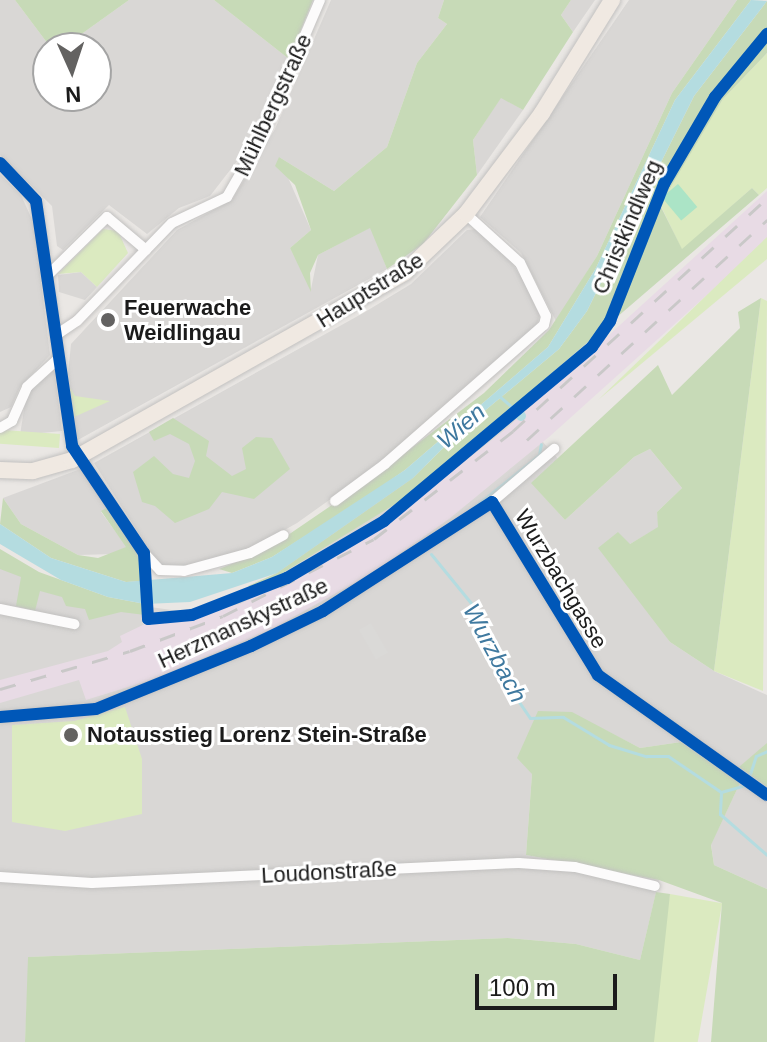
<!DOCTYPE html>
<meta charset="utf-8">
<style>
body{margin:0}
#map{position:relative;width:767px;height:1042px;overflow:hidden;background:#eae7e4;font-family:Arial,sans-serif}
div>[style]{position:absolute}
.residential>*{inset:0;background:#d9d7d5}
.industrial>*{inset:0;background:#e8dbe5}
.grass>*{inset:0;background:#dbeac0;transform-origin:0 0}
.forest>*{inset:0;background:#c7dab7}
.pitch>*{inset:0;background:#abe4c6;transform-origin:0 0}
.parking>*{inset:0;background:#dad9d7;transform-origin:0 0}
.water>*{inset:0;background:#b4dce0}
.stream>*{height:3px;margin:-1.5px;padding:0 1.5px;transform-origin:1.5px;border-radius:1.5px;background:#b4dce0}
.canal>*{height:10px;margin:-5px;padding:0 5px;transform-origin:5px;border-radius:5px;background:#b4dce0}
.roads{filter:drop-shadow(0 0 2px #c2c1c0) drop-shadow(0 0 2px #c2c1c0)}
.street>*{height:10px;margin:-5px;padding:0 5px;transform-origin:5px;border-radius:5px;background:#fcfbfb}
.primary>*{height:16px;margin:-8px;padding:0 8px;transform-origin:8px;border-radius:8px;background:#f0e9e2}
.rail>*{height:3px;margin-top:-1.5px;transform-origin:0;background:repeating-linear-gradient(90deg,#c9c8c8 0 16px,transparent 0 32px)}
.cycleway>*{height:12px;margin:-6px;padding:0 6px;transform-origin:6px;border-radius:6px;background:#0057b8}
.dots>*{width:22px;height:22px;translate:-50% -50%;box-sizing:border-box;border:4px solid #fff;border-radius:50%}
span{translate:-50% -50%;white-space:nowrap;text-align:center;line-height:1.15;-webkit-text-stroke:6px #fff;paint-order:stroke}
.street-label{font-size:22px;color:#1b1b1b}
.poi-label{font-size:22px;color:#1b1b1b;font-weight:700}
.left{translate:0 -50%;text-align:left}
.water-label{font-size:24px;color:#3f799f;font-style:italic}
.north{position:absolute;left:32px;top:32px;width:80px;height:80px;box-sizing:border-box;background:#fff;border:2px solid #a4a4a4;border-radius:50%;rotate:177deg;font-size:22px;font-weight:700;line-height:32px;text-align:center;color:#1b1b1b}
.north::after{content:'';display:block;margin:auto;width:28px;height:36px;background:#636261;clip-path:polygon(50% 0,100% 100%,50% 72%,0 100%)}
.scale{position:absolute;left:475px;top:974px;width:142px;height:36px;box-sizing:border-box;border:4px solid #1b1b1b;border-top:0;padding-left:10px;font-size:24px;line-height:28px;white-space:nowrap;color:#1b1b1b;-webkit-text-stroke:6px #fff;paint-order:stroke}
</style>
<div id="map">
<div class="residential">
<div style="clip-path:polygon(0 0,15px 0,51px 48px,48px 96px,96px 96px,96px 48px,62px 48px,129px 0,214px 0,289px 59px,244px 152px,210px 196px,179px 208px,147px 234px,109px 205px,63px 250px,57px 246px,52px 206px,0 155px)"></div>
<div style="clip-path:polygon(331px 0,444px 0,438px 18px,447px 24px,417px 63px,387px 147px,334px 191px,279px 157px,311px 230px,290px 248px,311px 289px,318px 255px,371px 227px,387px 269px,76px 441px,68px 374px,71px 344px,177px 230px,232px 200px,275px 129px)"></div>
<div style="clip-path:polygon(571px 0,595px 0,573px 32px,561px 15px)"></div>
<div style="clip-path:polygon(629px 0,737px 0,672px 93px,597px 256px,556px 321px,521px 253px,480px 217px)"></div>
<div style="clip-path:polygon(501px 97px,523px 110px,477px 175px,473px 140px)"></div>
<div style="clip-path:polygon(0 174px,21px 195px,34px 224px,50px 355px,20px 387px,11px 407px,0 412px)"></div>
<div style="clip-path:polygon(477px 229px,507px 255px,524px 282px,540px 312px,537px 325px,384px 461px,297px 523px,247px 551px,187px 566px,166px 568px,157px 562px,94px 463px,365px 312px,411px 284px,467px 230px)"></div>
<div style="clip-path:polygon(81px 272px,97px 287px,85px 300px,59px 292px,58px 275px)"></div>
<div style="clip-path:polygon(54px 366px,62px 431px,20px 435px,27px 391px)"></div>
<div style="clip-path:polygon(510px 405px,558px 459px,532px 483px,565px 520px,634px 457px,650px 449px,682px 488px,657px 512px,659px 527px,630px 544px,641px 599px,670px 642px,714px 671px,767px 695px,767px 746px,740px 767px,767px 787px,767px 889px,714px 865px,711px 844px,740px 783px,681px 742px,640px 748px,572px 713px,532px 774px,526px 855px,659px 880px,640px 960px,576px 944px,508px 938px,29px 957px,25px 1042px,0 1042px,0 554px,84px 598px,179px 611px,219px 603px,259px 585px)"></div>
<div style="clip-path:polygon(83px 468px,108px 507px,101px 512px,127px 547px,114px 554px,78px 555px,21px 524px,3px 498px)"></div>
</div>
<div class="industrial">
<div style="clip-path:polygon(767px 191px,767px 241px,549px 437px,449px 519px,372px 573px,272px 629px,151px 680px,86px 700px,79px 680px,0 703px,0 680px,108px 651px,122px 642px,120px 636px,149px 622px,240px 604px,327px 561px,385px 524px,507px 428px)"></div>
</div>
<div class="grass">
<div style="clip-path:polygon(767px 53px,767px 188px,759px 195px,752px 188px,682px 250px,660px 204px,723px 99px)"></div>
<div style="clip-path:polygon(103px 229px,118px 231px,128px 253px,97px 287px,81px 272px,58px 274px)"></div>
<div style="clip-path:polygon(767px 237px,767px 259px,598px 400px)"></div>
<div style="clip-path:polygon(761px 298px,767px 301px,763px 691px,714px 671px)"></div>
<div style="clip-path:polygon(70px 387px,75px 396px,110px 401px,74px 417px)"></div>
<div style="left:60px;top:434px;width:14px;height:60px;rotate:94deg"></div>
<div style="clip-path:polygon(125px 707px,142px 759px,142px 814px,65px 831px,12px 822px,12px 725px,74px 721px)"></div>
<div style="left:670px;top:894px;width:53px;height:149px;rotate:10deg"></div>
</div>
<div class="forest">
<div style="clip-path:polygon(15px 0,129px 0,62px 48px,51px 48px)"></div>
<div style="clip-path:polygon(214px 0,313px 0,289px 59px)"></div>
<div style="clip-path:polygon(444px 0,571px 0,561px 15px,573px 32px,523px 110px,501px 98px,473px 140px,477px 175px,423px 244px,387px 269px,370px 228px,318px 255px,310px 273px,311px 292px,290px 248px,311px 230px,295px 185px,275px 166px,279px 157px,334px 191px,387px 147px,417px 63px,447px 24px,438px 18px)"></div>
<div style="clip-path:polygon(737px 0,751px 0,675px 100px,596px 268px,548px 347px,405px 470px,359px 502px,272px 557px,232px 573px,219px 569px,266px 550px,376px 475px,484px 393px,549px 330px,597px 256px,672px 93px)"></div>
<div style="clip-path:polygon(767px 1px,767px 53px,723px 99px,660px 205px,682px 249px,752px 188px,759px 195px,410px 495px,255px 590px,248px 586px,277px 573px,413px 478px,458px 433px,559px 349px,587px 311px,694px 96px)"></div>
<div style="clip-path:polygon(761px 298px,714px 671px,670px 642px,598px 548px,618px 532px,630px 544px,658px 527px,657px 512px,682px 488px,650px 449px,634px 457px,565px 520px,531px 483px,658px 365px,672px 395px,740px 328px,738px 312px)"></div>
<div style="clip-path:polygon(173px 418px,209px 441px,206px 456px,232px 476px,246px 469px,242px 448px,256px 437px,272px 438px,290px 469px,254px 499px,222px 492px,209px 509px,175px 523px,155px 506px,142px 502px,133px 472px,154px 456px,173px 474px,189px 478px,195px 461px,189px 444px,170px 434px,154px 441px,149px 432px)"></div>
<div style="clip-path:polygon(3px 498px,21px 524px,78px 555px,98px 558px,126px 547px,101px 511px,108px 507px,145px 563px,145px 581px,126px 582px,51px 558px,0 524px)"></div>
<div style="clip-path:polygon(0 549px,39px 572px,108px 597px,145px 604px,145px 615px,121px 612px,89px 620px,85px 609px,66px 606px,62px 597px,40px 591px,35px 611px,16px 606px,21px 577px,0 569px)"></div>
<div style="clip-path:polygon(538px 711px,572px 712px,640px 748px,681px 742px,740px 783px,711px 845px,714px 865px,767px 889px,767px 1042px,711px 1042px,722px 903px,659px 880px,526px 855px,532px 774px,517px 758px)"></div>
<div style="clip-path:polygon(767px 743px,767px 787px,739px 767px)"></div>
<div style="clip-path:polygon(656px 892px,670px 894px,654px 1042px,25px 1042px,28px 957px,508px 938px,576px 944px,640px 960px)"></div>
</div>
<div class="pitch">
<div style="left:678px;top:184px;width:30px;height:21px;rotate:50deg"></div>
</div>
<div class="parking">
<div style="left:371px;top:623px;width:34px;height:14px;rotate:60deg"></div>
</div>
<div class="water">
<div style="clip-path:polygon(751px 0,767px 1px,694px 96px,587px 311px,559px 349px,458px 433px,413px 478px,277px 573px,190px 602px,145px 604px,108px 597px,61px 580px,0 544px,0 524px,51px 558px,126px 582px,232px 573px,272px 557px,405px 470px,548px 347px,596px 268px,675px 100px)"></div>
</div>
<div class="stream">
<div style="left:498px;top:395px;width:20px;rotate:41deg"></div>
<div style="left:464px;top:515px;width:96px;rotate:-38.7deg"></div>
<div style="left:539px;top:455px;width:11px;rotate:-80deg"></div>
<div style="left:431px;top:554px;width:70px;rotate:50.8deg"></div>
<div style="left:475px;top:608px;width:81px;rotate:67.5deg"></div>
<div style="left:506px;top:683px;width:42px;rotate:55.6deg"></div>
<div style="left:530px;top:718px;width:33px;rotate:-2deg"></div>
<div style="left:563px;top:717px;width:54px;rotate:31.3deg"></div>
<div style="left:609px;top:745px;width:39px;rotate:17deg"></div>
<div style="left:646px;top:756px;width:22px"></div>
<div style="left:668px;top:756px;width:64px;rotate:34.2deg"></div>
<div style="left:721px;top:792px;width:25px;rotate:-16deg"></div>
<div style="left:750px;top:774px;width:19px;rotate:-72deg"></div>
<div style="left:756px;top:756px;width:12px;rotate:-24deg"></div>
<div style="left:721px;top:793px;width:21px;rotate:93deg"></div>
<div style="left:720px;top:814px;width:62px;rotate:41.1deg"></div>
</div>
<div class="canal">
<div style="left:518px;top:412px;width:5px;rotate:53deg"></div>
</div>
<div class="roads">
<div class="street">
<div style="left:0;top:163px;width:52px;rotate:46.5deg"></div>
<div style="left:36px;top:201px;width:248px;rotate:81.6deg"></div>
<div style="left:72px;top:446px;width:129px;rotate:56.1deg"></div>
<div style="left:144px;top:553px;width:23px;rotate:47deg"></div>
<div style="left:160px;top:570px;width:24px;rotate:2deg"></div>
<div style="left:184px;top:571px;width:68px;rotate:-15.3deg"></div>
<div style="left:250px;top:553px;width:38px;rotate:-28deg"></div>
<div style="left:47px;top:276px;width:84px;rotate:-44.5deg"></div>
<div style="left:107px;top:217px;width:51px;rotate:40.2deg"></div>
<div style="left:56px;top:335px;width:25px;rotate:-34deg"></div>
<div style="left:77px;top:321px;width:136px;rotate:-45.9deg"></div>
<div style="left:172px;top:223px;width:61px;rotate:-25.3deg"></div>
<div style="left:227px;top:197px;width:70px;rotate:-60.2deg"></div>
<div style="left:262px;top:136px;width:148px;rotate:-66.9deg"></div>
<div style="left:0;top:428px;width:14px;rotate:-30deg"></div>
<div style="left:12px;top:421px;width:37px;rotate:-66deg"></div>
<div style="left:27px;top:387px;width:43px;rotate:-42.2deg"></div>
<div style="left:335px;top:501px;width:62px;rotate:-36.5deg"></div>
<div style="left:385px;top:464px;width:211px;rotate:-41.2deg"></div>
<div style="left:544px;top:325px;width:9px;rotate:-77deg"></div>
<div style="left:546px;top:316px;width:59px;rotate:-116.1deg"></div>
<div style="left:520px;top:263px;width:73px;rotate:-137.8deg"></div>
<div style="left:492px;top:502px;width:82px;rotate:-40.5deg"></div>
<div style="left:0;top:609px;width:76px;rotate:11.5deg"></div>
<div style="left:0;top:717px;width:96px;rotate:-4.8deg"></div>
<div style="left:96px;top:709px;width:167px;rotate:-22.1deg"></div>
<div style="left:251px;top:646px;width:80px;rotate:-25.9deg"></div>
<div style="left:323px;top:611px;width:201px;rotate:-32.8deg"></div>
<div style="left:492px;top:502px;width:203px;rotate:58.5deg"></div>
<div style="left:598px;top:675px;width:207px;rotate:35.4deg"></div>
<div style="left:0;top:877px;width:92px;rotate:3.7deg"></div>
<div style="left:92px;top:883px;width:427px;rotate:-2.7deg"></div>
<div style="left:519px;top:863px;width:56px;rotate:4.1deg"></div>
<div style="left:575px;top:867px;width:82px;rotate:13.4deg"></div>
</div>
<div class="primary">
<div style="left:0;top:470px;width:33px;rotate:2deg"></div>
<div style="left:33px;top:471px;width:41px;rotate:-15.8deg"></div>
<div style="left:72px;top:460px;width:382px;rotate:-29.4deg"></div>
<div style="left:405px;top:272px;width:84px;rotate:-43.6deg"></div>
<div style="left:466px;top:214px;width:126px;rotate:-53deg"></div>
<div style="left:542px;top:113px;width:133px;rotate:-58.2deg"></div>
</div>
</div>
<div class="rail">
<div style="left:527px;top:440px;width:326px;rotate:-42.5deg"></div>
<div style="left:0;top:689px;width:135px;rotate:-16.3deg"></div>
<div style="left:130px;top:651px;width:99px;rotate:-20.6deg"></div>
<div style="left:223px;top:616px;width:169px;rotate:-27deg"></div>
<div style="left:374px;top:539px;width:176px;rotate:-37.8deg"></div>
<div style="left:513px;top:431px;width:345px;rotate:-42.5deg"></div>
</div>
<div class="cycleway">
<div style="left:0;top:163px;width:52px;rotate:46.5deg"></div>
<div style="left:36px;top:201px;width:248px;rotate:81.6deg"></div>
<div style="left:72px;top:446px;width:129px;rotate:56.1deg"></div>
<div style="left:144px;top:553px;width:66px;rotate:86.5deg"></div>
<div style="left:148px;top:619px;width:44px;rotate:-5.2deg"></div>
<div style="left:192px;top:615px;width:102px;rotate:-21.3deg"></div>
<div style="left:287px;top:578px;width:113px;rotate:-30.4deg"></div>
<div style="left:384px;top:521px;width:271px;rotate:-39.9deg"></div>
<div style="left:592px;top:347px;width:32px;rotate:-55deg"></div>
<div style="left:610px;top:321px;width:147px;rotate:-68.5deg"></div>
<div style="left:664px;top:184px;width:101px;rotate:-59.6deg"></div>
<div style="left:715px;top:97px;width:82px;rotate:-50.5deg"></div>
<div style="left:0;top:717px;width:96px;rotate:-4.8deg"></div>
<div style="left:96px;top:709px;width:167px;rotate:-22.1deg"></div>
<div style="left:251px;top:646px;width:80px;rotate:-25.9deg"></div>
<div style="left:323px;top:611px;width:201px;rotate:-32.8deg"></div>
<div style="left:492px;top:502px;width:203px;rotate:58.5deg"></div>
<div style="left:598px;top:675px;width:207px;rotate:35.4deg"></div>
</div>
<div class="dots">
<div style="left:108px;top:320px;background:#636261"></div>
<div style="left:71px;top:735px;background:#636261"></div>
</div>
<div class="street-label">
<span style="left:273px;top:105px;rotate:-65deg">Mühlbergstraße</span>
<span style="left:627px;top:227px;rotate:-67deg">Christkindlweg</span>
<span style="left:370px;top:290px;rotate:-32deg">Hauptstraße</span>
<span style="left:561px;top:579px;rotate:59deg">Wurzbachgasse</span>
<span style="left:243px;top:623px;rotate:-25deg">Herzmanskystraße</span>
<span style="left:329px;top:872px;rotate:-3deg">Loudonstraße</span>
</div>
<div class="poi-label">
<span class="left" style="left:124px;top:320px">Feuerwache<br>Weidlingau</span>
<span class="left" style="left:87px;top:735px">Notausstieg Lorenz Stein-Straße</span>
</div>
<div class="water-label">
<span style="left:461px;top:426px;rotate:-41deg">Wien</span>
<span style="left:495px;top:653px;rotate:62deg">Wurzbach</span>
</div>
<div class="north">N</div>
<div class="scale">100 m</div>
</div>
